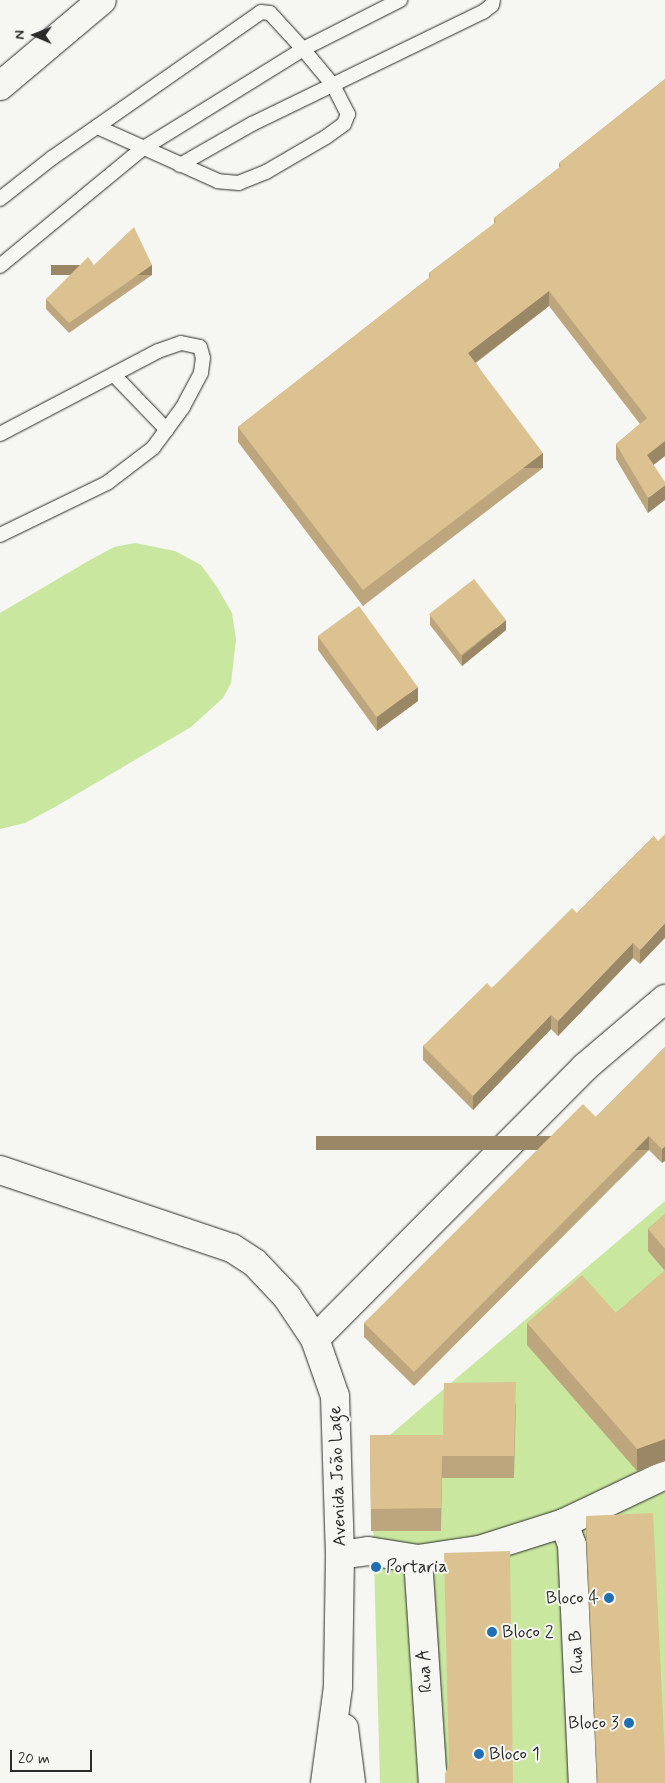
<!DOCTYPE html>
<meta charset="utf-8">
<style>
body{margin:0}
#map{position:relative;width:665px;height:1783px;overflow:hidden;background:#f6f6f2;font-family:Mynerve,sans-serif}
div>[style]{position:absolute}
.green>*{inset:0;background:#c9e79f}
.roads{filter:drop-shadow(0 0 1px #2b2b2b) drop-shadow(0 0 1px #2b2b2b)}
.service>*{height:14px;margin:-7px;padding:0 7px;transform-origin:7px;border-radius:7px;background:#f6f6f2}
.minor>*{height:28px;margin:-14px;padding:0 14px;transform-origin:14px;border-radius:14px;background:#f6f6f2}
.secondary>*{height:28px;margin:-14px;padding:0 14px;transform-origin:14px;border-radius:14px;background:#f6f6f2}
.wall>*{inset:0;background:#bda67d}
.shaded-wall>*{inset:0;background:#9a8766;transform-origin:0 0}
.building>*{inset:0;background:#dcc191;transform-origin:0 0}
.dots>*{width:14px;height:14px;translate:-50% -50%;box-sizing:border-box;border:2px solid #f6f6f2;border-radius:50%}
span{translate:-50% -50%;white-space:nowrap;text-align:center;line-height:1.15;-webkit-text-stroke:4px #f6f6f2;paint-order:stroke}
.street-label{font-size:18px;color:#2b2b2b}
.poi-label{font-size:18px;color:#2b2b2b}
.left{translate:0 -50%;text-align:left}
.right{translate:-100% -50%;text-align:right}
.north{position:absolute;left:10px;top:10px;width:50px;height:50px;-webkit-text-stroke:4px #f6f6f2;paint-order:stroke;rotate:271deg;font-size:14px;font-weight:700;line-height:20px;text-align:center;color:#2b2b2b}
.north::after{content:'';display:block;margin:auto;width:18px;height:22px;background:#2b2b2b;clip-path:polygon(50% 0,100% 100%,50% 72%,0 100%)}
.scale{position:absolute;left:10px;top:1750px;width:82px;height:22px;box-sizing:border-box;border:2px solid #2b2b2b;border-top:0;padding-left:6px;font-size:15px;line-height:18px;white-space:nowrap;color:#2b2b2b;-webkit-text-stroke:4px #f6f6f2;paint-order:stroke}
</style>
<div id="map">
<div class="green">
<div style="clip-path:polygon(135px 543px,175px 551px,201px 565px,217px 587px,232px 613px,236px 639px,231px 683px,223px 698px,191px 727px,55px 807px,25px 823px,0 829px,0 613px,90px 560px,114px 547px)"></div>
<div style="clip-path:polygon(665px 1201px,665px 1783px,380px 1783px,371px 1451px)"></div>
</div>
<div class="roads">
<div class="service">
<div style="left:180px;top:165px;width:83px;rotate:-29.7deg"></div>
<div style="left:252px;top:124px;width:257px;rotate:-25.9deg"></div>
<div style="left:483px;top:12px;width:11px;rotate:-38deg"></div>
<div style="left:492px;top:5px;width:5px;rotate:-79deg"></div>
<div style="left:0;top:199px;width:66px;rotate:-38.3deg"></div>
<div style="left:52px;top:158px;width:255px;rotate:-34.9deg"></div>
<div style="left:261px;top:12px;width:9px;rotate:6deg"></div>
<div style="left:270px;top:13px;width:49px;rotate:47.5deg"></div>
<div style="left:303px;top:49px;width:47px;rotate:50.2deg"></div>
<div style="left:333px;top:85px;width:33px;rotate:63deg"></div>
<div style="left:348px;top:114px;width:11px;rotate:112deg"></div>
<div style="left:344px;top:124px;width:22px;rotate:144deg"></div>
<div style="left:326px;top:137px;width:69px;rotate:149.7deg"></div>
<div style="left:266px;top:172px;width:29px;rotate:158deg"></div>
<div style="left:239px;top:183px;width:21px;rotate:-175deg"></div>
<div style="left:218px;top:181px;width:133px;rotate:-155.9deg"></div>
<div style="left:0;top:266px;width:184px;rotate:-39.5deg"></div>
<div style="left:142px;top:149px;width:190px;rotate:-31.8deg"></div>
<div style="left:303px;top:49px;width:109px;rotate:-26.8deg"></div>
<div style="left:114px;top:375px;width:76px;rotate:46.1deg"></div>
<div style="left:0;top:434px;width:178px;rotate:-27.7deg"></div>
<div style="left:158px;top:351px;width:24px;rotate:-19deg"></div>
<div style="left:181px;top:343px;width:19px;rotate:12deg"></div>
<div style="left:200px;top:347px;width:11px;rotate:75deg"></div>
<div style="left:203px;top:358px;width:15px;rotate:98deg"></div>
<div style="left:201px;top:373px;width:38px;rotate:118deg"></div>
<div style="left:183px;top:407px;width:51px;rotate:126.2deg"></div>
<div style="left:153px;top:448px;width:58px;rotate:142.7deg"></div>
<div style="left:107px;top:483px;width:119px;rotate:154.1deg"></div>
</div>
<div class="minor">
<div style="left:315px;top:1339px;width:383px;rotate:-45.2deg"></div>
<div style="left:585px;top:1067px;width:105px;rotate:-40.4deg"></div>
<div style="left:564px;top:1523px;width:23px;rotate:70deg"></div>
<div style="left:572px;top:1545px;width:238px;rotate:87.4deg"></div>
<div style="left:340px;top:1555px;width:28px;rotate:-8deg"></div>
<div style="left:368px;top:1551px;width:51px;rotate:9.1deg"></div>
<div style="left:418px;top:1559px;width:62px;rotate:-8.4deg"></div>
<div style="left:479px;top:1550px;width:89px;rotate:-17.6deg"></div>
<div style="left:564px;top:1523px;width:112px;rotate:-25.4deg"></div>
<div style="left:418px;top:1559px;width:225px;rotate:86.2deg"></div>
</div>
<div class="secondary">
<div style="left:0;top:86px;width:133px;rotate:-40.1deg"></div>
<div style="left:0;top:1170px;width:245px;rotate:18.6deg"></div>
<div style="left:232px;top:1248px;width:27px;rotate:33deg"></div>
<div style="left:255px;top:1263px;width:47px;rotate:46.7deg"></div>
<div style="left:287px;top:1297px;width:50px;rotate:56.3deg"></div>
<div style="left:315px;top:1339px;width:60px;rotate:70.7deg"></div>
<div style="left:335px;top:1396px;width:159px;rotate:88.2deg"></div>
<div style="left:340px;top:1555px;width:132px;rotate:90.9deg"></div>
<div style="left:338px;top:1687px;width:97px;rotate:97.7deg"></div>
<div style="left:344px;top:1728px;width:55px;rotate:82.7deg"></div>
</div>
</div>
<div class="wall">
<div style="clip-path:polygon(665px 79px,665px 456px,653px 465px,648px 513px,616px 459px,616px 444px,640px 424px,549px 306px,476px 363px,543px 468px,363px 606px,238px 442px,238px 427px,429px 278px,429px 273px,494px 224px,494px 218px,559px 168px,559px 163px)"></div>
<div style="clip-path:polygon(94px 265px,152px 275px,69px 333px,46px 309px,46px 299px)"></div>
<div style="clip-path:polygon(430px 615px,506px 630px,462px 666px,430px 625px)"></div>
<div style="clip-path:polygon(318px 636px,418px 701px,377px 731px,318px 650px)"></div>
<div style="clip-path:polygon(654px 836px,640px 964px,633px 958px,558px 1036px,551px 1029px,473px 1110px,423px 1060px,423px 1046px,492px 988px,577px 913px)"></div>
<div style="clip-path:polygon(665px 1047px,662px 1163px,649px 1150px,414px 1386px,364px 1337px,364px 1323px,596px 1117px)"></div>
<div style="clip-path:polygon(665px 1214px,665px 1461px,637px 1471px,527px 1345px,527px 1323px,616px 1313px,665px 1271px,648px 1251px,648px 1229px)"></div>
<div style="clip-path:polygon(516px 1404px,514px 1478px,442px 1478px,441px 1531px,371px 1531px,370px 1435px,443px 1435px)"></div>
<div style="clip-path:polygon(586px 1516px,665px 1783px,597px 1783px,586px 1534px)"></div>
</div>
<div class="shaded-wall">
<div style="left:152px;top:265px;width:10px;height:101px;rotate:90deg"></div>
<div style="clip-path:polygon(549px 291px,549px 306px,468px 368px,468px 353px)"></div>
<div style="clip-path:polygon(665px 441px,665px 456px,647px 470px,647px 455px)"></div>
<div style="left:543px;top:453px;width:15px;height:226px;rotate:90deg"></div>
<div style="clip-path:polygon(665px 485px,665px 500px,648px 513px,648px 498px)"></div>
<div style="clip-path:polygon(506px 620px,506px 630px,462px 666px,462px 656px)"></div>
<div style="clip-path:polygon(418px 687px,418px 701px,377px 731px,377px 717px)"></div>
<div style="clip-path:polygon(665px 923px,665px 938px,640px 964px,640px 950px)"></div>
<div style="clip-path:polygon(633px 943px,633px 958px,558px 1036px,558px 1021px)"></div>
<div style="clip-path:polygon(551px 1015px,551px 1029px,473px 1110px,473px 1096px)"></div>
<div style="left:649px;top:1136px;width:14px;height:333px;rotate:90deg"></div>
<div style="clip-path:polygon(665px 1146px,665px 1161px,662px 1163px,662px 1149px)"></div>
<div style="clip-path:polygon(665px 1439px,665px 1461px,637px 1471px,637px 1449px)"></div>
</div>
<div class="building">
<div style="clip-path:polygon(665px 79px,665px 441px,647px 455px,665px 482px,665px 485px,648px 498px,616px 444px,647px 418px,549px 291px,468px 353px,543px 453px,363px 590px,238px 427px,431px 276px,429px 273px,496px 222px,494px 218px,561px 166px,559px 163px)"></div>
<div style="clip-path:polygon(134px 227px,152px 265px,69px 323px,46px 299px,88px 257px,94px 265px)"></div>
<div style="left:474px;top:579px;width:52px;height:57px;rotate:52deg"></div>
<div style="left:359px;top:606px;width:100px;height:51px;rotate:54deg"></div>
<div style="clip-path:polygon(665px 834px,665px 923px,640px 950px,633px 943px,558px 1021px,551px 1015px,473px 1096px,423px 1046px,487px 983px,492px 988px,572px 908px,577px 913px,654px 836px,658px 841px)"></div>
<div style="clip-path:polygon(665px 1047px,665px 1146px,662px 1149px,649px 1136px,414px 1372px,364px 1323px,583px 1104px,596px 1117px)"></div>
<div style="clip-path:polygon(665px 1214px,665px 1249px,648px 1229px)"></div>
<div style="clip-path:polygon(665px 1270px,665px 1439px,637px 1449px,527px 1323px,582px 1275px,616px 1313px)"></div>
<div style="clip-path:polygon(516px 1382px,514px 1456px,442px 1456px,441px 1508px,371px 1509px,370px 1435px,443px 1435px,444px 1383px)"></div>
<div style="clip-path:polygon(653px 1513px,665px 1756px,665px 1783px,598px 1783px,586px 1516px)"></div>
<div style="clip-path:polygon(510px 1551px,513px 1783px,445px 1783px,445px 1774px,449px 1764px,444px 1553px)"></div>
</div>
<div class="dots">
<div style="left:376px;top:1567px;background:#1f6fb2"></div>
<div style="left:609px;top:1598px;background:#1f6fb2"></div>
<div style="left:492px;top:1632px;background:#1f6fb2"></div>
<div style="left:629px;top:1723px;background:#1f6fb2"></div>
<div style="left:479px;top:1754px;background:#1f6fb2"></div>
</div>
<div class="street-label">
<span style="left:338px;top:1476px;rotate:-92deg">Avenida João Lage</span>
<span style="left:577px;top:1652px;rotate:-93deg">Rua B</span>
<span style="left:425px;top:1671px;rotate:-94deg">Rua A</span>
</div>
<div class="poi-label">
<span class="left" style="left:386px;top:1567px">Portaria</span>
<span class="right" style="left:599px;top:1598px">Bloco 4</span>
<span class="left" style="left:502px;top:1632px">Bloco 2</span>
<span class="right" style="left:619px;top:1723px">Bloco 3</span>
<span class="left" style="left:489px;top:1754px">Bloco 1</span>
</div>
<div class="north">N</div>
<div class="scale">20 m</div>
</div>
